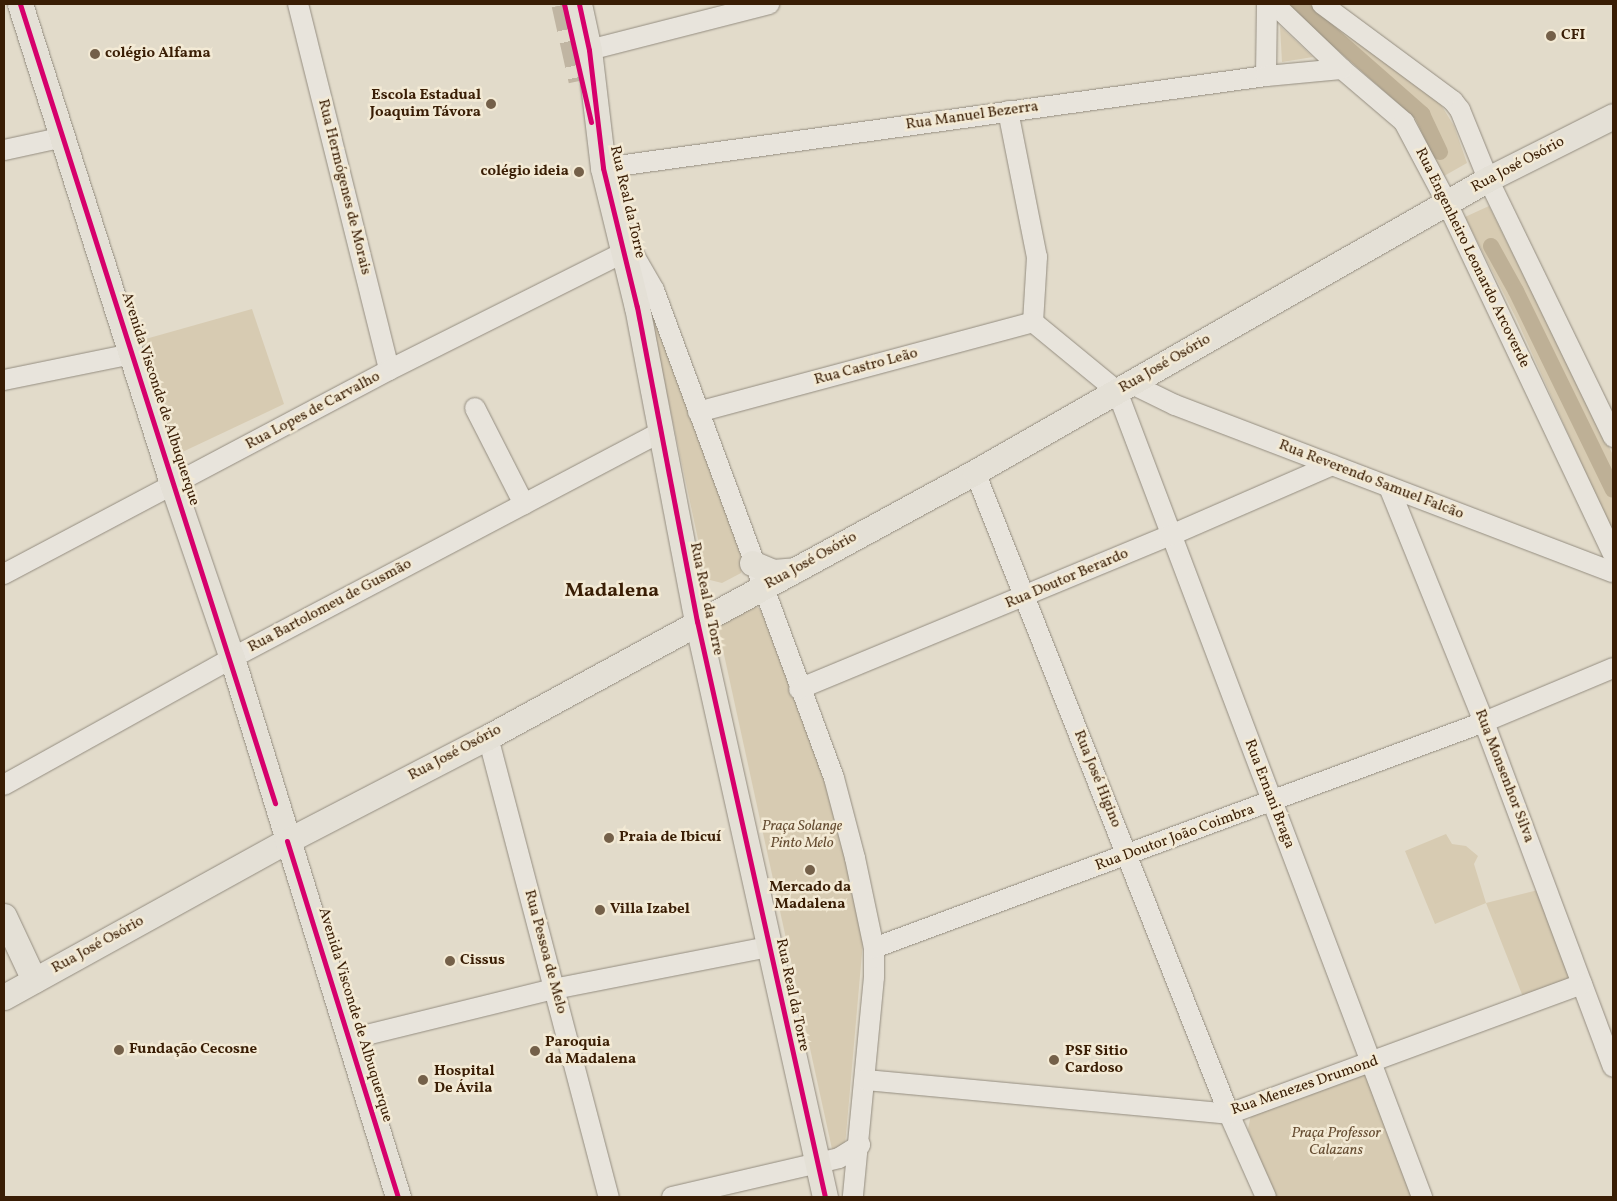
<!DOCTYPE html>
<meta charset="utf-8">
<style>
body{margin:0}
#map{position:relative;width:1617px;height:1201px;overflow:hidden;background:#e2dbca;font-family:Vollkorn,serif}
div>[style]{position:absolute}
.green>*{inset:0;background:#d7cbb2}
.canal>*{height:16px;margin:-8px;padding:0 8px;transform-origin:8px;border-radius:8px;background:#beb096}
.major-tunnel>*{height:25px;margin-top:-12.5px;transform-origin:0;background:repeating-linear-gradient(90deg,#c0b5a2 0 25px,transparent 0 37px)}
.roads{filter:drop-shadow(0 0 1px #948d80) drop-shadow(0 0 1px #948d80)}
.minor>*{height:20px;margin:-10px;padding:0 10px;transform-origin:10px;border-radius:10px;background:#e8e4dc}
.major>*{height:25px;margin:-12.5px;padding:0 12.5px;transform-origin:12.5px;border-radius:12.5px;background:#e4e0d6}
.cycleway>*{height:5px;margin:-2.5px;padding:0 2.5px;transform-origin:2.5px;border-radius:2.5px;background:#d6006c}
.dots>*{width:14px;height:14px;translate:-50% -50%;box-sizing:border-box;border:2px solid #f3ead5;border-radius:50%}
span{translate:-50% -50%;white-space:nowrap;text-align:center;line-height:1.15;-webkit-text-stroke:5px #f3ead5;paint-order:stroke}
.poi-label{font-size:15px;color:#391d04;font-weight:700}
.left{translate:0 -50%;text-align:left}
.right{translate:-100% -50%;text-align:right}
.street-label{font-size:15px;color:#391d04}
.park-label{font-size:15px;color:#664d32;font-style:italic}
.district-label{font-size:20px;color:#391d04;font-weight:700}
.frame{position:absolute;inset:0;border:5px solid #391d04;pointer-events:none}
</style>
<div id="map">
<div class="green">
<div style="clip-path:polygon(1290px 4px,1310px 4px,1440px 103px,1454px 126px,1467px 163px,1444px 176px,1408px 109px)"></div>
<div style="clip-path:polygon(1280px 26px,1313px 57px,1282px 62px)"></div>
<div style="clip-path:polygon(1489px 206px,1613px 455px,1613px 534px,1516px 318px,1465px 217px)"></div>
<div style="clip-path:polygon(640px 268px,743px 561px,741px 573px,722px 583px,710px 580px,705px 572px)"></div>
<div style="clip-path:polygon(252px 309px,284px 404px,176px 455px,142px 340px)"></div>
<div style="clip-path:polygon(755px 605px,761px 610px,838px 815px,863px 942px,845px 1146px,832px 1149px,718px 627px,719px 623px)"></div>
<div style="clip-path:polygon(1446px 834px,1452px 844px,1466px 846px,1478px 856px,1474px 864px,1486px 903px,1542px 889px,1573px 981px,1523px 997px,1486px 903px,1435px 924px,1405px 851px)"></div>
<div style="clip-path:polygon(1362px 1073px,1369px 1076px,1417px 1197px,1274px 1197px,1248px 1129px,1251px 1115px)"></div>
</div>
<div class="canal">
<div style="left:1297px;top:4px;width:167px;rotate:41.3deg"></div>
<div style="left:1422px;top:114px;width:42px;rotate:64.7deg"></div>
<div style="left:1491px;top:246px;width:51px;rotate:60.9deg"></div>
<div style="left:1516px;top:291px;width:221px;rotate:64deg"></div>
</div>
<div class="major-tunnel">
<div style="left:564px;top:4px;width:78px;rotate:77.4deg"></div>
</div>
<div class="roads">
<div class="minor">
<div style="left:298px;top:4px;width:377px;rotate:76deg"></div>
<div style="left:1274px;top:4px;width:94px;rotate:43.7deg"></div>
<div style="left:1342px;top:69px;width:82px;rotate:40.5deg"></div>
<div style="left:1404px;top:122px;width:92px;rotate:62deg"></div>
<div style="left:1447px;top:203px;width:388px;rotate:64.7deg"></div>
<div style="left:1322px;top:4px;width:163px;rotate:36.5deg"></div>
<div style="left:1453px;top:101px;width:11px;rotate:52deg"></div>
<div style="left:1460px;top:110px;width:74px;rotate:67.9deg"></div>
<div style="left:1488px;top:179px;width:287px;rotate:64.1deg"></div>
<div style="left:589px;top:50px;width:186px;rotate:-14.3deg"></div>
<div style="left:1266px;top:76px;width:72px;rotate:-89.2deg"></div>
<div style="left:1008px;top:111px;width:149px;rotate:78.8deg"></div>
<div style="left:1037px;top:257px;width:65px;rotate:93.5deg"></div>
<div style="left:4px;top:150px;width:61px;rotate:-12.2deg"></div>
<div style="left:603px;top:168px;width:669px;rotate:-7.9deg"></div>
<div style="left:1266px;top:76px;width:76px;rotate:-5.3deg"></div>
<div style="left:624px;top:238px;width:60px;rotate:60deg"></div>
<div style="left:654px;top:290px;width:520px;rotate:69.75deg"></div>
<div style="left:834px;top:778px;width:83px;rotate:75.3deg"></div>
<div style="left:855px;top:858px;width:92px;rotate:78.1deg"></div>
<div style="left:874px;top:948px;width:29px;rotate:90deg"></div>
<div style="left:874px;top:977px;width:221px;rotate:95.5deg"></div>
<div style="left:1033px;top:322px;width:109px;rotate:39.4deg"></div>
<div style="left:1117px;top:391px;width:862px;rotate:69.27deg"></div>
<div style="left:4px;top:380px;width:131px;rotate:-11.5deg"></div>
<div style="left:1130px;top:383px;width:50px;rotate:26.1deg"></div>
<div style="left:1175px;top:405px;width:469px;rotate:20.9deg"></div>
<div style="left:475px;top:408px;width:108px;rotate:63deg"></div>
<div style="left:698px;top:412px;width:347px;rotate:-15deg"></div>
<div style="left:975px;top:472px;width:690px;rotate:68.41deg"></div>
<div style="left:1229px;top:1114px;width:91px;rotate:66deg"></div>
<div style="left:1389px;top:487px;width:253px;rotate:68deg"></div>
<div style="left:1484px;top:722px;width:368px;rotate:69.5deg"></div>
<div style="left:4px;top:574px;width:436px;rotate:-27.9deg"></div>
<div style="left:389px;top:370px;width:264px;rotate:-26.6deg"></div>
<div style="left:799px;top:689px;width:400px;rotate:-22.5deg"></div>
<div style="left:1169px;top:536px;width:178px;rotate:-23.5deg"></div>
<div style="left:488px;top:737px;width:476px;rotate:75.3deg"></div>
<div style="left:4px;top:785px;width:261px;rotate:-29.1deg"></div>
<div style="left:232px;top:658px;width:483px;rotate:-27.8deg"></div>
<div style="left:874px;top:948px;width:651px;rotate:-20.33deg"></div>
<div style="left:1484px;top:722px;width:140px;rotate:-22.7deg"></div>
<div style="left:350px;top:1039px;width:210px;rotate:-13.8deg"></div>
<div style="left:554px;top:989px;width:218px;rotate:-11.1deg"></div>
<div style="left:865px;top:1080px;width:366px;rotate:5.3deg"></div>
<div style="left:1229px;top:1114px;width:376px;rotate:-20.2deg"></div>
<div style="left:672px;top:1197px;width:171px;rotate:-13.1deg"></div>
<div style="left:839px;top:1158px;width:25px;rotate:-32deg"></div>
</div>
<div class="major">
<div style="left:20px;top:4px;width:506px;rotate:72.39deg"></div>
<div style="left:173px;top:486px;width:182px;rotate:71.1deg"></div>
<div style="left:232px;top:658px;width:564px;rotate:72.88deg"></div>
<div style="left:579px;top:4px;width:47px;rotate:77.7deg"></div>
<div style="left:589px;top:50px;width:119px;rotate:83.2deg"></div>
<div style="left:603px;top:168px;width:143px;rotate:76.3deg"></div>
<div style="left:637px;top:307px;width:320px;rotate:79.2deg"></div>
<div style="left:697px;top:621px;width:590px;rotate:77.47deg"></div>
<div style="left:752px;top:563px;width:23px;rotate:23deg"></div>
<div style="left:773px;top:572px;width:22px;rotate:-5deg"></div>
<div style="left:4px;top:916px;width:71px;rotate:64.9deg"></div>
<div style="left:4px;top:997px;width:323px;rotate:-28.9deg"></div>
<div style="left:287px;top:841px;width:226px;rotate:-27.4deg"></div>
<div style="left:488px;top:737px;width:554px;rotate:-28.55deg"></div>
<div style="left:975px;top:472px;width:591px;rotate:-29.73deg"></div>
<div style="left:1488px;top:179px;width:140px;rotate:-26.7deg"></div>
</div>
</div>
<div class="cycleway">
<div style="left:20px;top:4px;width:839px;rotate:72.3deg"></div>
<div style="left:564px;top:4px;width:121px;rotate:77.1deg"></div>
<div style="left:579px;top:4px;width:47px;rotate:77.7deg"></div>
<div style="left:589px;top:50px;width:119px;rotate:83.2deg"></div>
<div style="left:603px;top:168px;width:143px;rotate:76.3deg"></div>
<div style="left:637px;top:307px;width:320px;rotate:79.2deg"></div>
<div style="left:697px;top:621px;width:590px;rotate:77.47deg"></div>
<div style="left:287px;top:841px;width:373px;rotate:72.7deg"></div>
</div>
<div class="dots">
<div style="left:1551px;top:36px;background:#746049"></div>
<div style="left:95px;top:54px;background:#746049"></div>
<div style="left:491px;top:104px;background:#746049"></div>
<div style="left:579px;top:172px;background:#746049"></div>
<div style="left:609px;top:838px;background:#746049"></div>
<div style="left:810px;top:870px;background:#746049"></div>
<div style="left:600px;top:910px;background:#746049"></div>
<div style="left:450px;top:961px;background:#746049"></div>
<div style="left:119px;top:1050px;background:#746049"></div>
<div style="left:535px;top:1051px;background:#746049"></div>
<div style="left:1054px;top:1060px;background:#746049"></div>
<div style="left:423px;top:1080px;background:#746049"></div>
</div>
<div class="poi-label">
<span class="left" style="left:1561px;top:36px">CFI</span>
<span class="left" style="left:105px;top:54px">colégio Alfama</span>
<span class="right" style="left:481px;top:104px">Escola Estadual<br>Joaquim Távora</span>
<span class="right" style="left:569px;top:172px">colégio ideia</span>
<span class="left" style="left:619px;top:838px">Praia de Ibicuí</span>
<span style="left:810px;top:896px">Mercado da<br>Madalena</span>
<span class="left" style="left:610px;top:910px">Villa Izabel</span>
<span class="left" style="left:460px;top:961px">Cissus</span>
<span class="left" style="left:545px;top:1051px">Paroquia<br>da Madalena</span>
<span class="left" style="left:129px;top:1050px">Fundação Cecosne</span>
<span class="left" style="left:1065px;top:1060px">PSF Sitio<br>Cardoso</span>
<span class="left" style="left:434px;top:1080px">Hospital<br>De Ávila</span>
</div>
<div class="street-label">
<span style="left:972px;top:116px;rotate:-8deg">Rua Manuel Bezerra</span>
<span style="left:1518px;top:165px;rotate:-28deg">Rua José Osório</span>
<span style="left:344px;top:187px;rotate:76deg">Rua Hermógenes de Morais</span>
<span style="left:627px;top:202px;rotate:77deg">Rua Real da Torre</span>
<span style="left:1472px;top:258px;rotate:64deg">Rua Engenheiro Leonardo Arcoverde</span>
<span style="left:1165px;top:364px;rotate:-30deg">Rua José Osório</span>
<span style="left:866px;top:367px;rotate:-15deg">Rua Castro Leão</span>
<span style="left:160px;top:399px;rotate:72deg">Avenida Visconde de Albuquerque</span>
<span style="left:313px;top:411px;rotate:-28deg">Rua Lopes de Carvalho</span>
<span style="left:1371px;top:480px;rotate:21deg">Rua Reverendo Samuel Falcão</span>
<span style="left:811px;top:561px;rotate:-29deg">Rua José Osório</span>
<span style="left:1067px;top:579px;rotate:-23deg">Rua Doutor Berardo</span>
<span style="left:706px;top:599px;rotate:78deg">Rua Real da Torre</span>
<span style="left:330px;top:606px;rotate:-28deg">Rua Bartolomeu de Gusmão</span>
<span style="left:455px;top:753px;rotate:-28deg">Rua José Osório</span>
<span style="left:1504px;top:776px;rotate:69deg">Rua Monsenhor Silva</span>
<span style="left:1097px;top:779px;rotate:68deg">Rua José Higino</span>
<span style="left:1269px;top:794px;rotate:69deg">Rua Ernani Braga</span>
<span style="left:1175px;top:838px;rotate:-20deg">Rua Doutor João Coimbra</span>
<span style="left:98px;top:945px;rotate:-29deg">Rua José Osório</span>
<span style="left:545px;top:952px;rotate:75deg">Rua Pessoa de Melo</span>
<span style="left:792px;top:995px;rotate:78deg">Rua Real da Torre</span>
<span style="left:355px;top:1015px;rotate:73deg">Avenida Visconde de Albuquerque</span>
<span style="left:1305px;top:1086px;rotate:-19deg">Rua Menezes Drumond</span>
</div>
<div class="park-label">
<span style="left:802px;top:835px">Praça Solange<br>Pinto Melo</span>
<span style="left:1336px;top:1142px">Praça Professor<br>Calazans</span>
</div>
<div class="district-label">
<span style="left:612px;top:591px">Madalena</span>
</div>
<div class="frame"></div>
</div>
